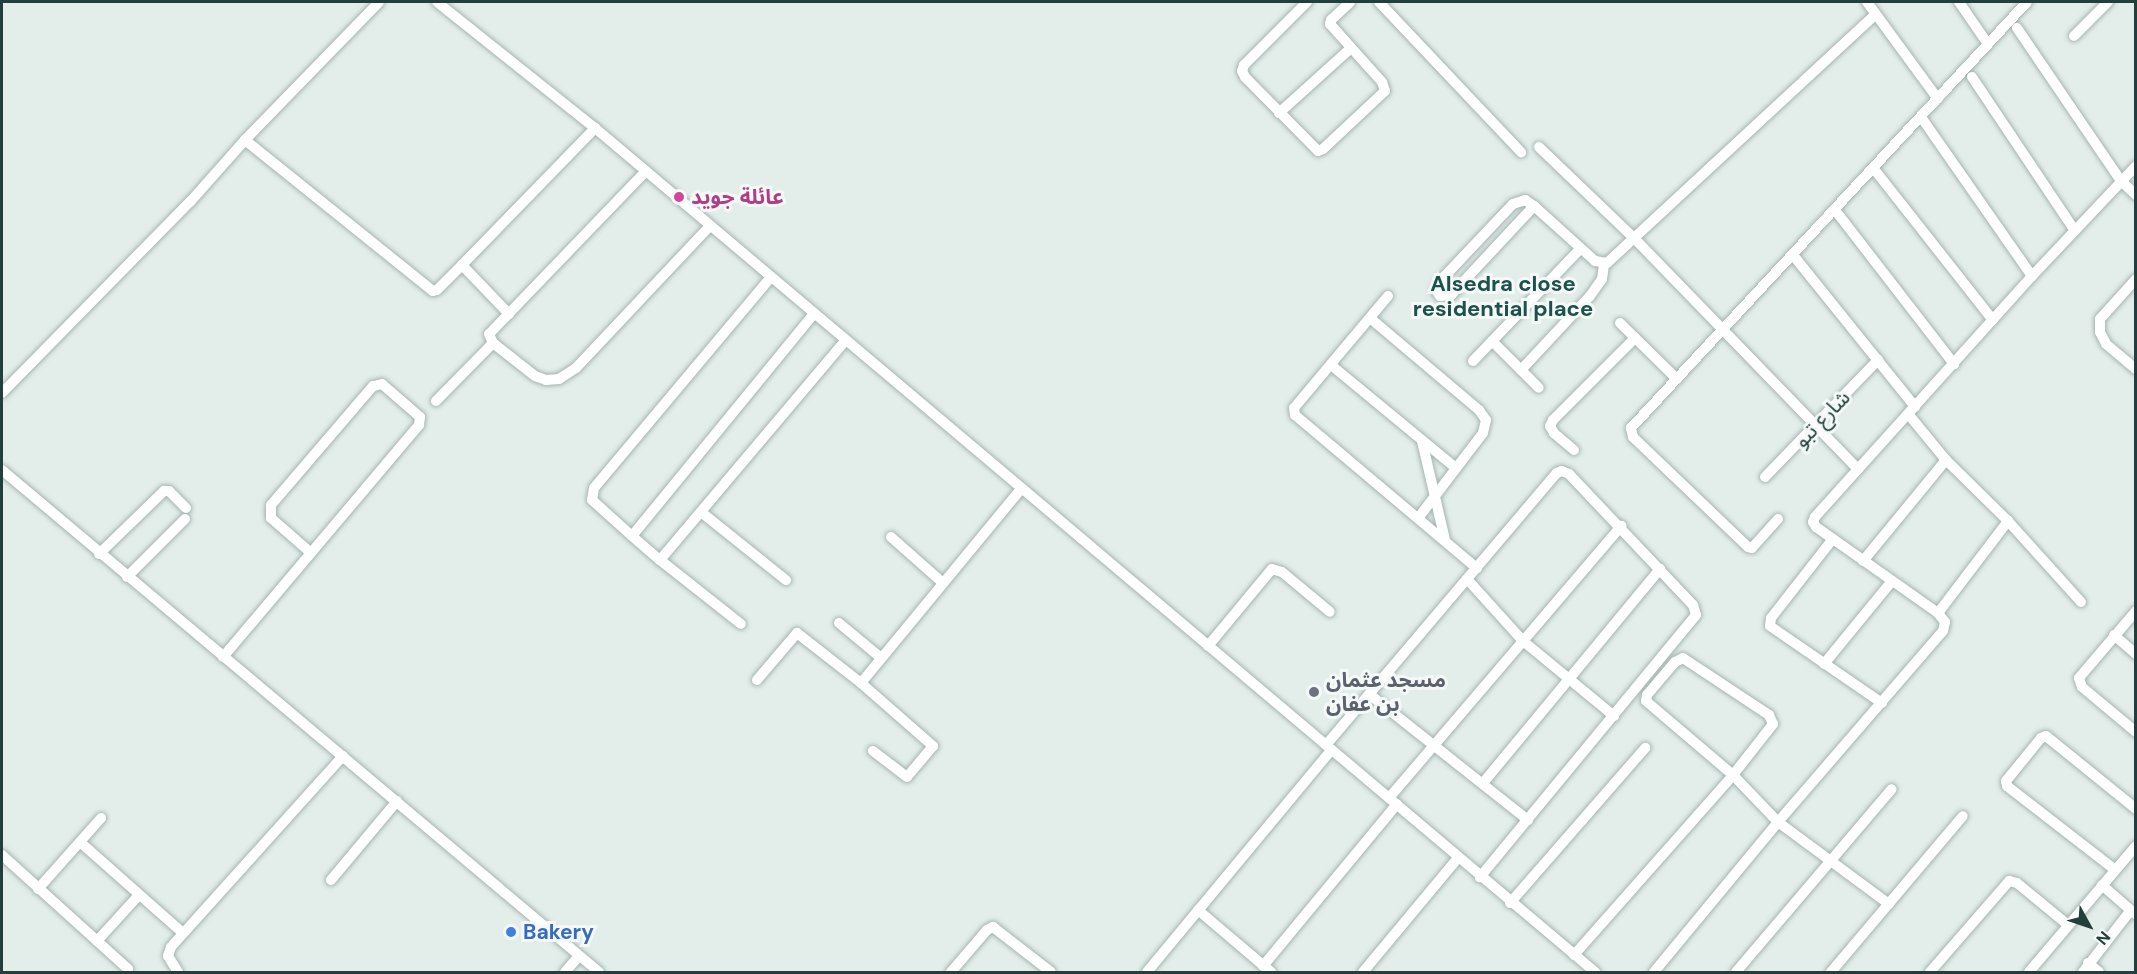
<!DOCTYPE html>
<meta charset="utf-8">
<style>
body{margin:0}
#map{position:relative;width:2137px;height:974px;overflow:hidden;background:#e3edea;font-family:"DM Sans","Noto Sans Arabic",sans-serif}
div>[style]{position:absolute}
.roads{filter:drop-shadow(0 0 2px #a5b5b2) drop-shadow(0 0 2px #a5b5b2)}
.minor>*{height:10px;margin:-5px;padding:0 5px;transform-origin:5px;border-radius:5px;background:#fff}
.dots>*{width:16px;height:16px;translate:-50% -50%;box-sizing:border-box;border:3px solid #f4f9f7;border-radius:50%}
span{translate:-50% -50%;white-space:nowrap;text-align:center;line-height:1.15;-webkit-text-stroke:6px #f4f9f7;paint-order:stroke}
.hotel-label{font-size:21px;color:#b23c85;font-weight:700}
.left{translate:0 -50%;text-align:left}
.street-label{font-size:21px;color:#223f3b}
.worship-label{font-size:21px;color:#5b616d;font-weight:700}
.shop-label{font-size:21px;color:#366cbe;font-weight:700}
.neighbourhood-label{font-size:22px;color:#1d524c;font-weight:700}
.frame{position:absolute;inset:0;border:3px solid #223f3b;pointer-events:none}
.north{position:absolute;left:2059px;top:896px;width:60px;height:60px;-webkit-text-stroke:4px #f4f9f7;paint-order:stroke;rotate:130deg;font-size:16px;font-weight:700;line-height:24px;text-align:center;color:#223f3b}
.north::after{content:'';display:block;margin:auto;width:21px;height:27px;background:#223f3b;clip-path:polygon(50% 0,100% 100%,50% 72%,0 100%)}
</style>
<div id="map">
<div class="roads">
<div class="minor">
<div style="left:437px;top:2px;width:202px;rotate:38.6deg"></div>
<div style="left:595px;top:128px;width:1309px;rotate:40.16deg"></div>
<div style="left:1307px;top:2px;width:89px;rotate:135deg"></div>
<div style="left:1244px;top:65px;width:6px;rotate:108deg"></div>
<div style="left:1242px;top:71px;width:7px;rotate:63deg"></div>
<div style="left:1245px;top:77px;width:104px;rotate:45.4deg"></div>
<div style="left:1318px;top:151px;width:5px;rotate:-22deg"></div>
<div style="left:1323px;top:149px;width:85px;rotate:-43.1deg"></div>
<div style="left:1385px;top:91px;width:9px;rotate:-108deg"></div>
<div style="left:1382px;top:82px;width:78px;rotate:-131.9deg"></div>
<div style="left:1330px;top:24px;width:4px;rotate:-76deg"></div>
<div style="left:1331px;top:20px;width:26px;rotate:-43deg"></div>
<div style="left:1379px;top:2px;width:207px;rotate:46.6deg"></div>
<div style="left:1867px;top:2px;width:120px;rotate:53.8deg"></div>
<div style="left:1959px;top:2px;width:51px;rotate:55.4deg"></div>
<div style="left:2017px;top:28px;width:185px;rotate:55.8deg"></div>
<div style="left:2121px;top:181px;width:21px;rotate:43deg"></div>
<div style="left:2074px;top:36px;width:48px;rotate:-45deg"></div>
<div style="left:1972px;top:77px;width:185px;rotate:56.2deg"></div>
<div style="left:1279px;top:113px;width:97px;rotate:-42.1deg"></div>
<div style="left:1921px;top:117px;width:194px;rotate:55.1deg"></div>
<div style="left:245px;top:140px;width:241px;rotate:38.8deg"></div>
<div style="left:433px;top:291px;width:4px;rotate:-14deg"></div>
<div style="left:437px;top:290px;width:35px;rotate:-45deg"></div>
<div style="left:462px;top:265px;width:191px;rotate:-45.8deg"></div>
<div style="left:1539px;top:147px;width:132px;rotate:43.8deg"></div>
<div style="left:1634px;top:238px;width:322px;rotate:45.9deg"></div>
<div style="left:1874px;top:169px;width:192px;rotate:51.8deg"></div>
<div style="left:646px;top:171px;width:226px;rotate:133.9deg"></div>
<div style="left:489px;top:334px;width:10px;rotate:66deg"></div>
<div style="left:493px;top:343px;width:53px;rotate:38.2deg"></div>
<div style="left:535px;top:376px;width:12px;rotate:20deg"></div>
<div style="left:546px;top:380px;width:13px;rotate:-4deg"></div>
<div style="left:559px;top:379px;width:20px;rotate:-33deg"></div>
<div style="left:576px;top:368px;width:195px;rotate:-46.7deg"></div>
<div style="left:1534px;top:206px;width:122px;rotate:133deg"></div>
<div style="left:1451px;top:295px;width:11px;rotate:175deg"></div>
<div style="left:1440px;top:296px;width:7px;rotate:-124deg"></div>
<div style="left:1436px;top:290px;width:13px;rotate:-61deg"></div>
<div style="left:1442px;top:279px;width:103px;rotate:-46.6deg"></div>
<div style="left:1513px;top:204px;width:13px;rotate:-18deg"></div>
<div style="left:1525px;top:200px;width:11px;rotate:34deg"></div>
<div style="left:1534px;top:206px;width:82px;rotate:42deg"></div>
<div style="left:1595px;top:261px;width:12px;rotate:9deg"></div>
<div style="left:1607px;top:263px;width:365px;rotate:-42.8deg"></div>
<div style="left:1835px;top:210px;width:195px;rotate:52.3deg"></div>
<div style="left:1793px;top:255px;width:195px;rotate:51.2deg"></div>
<div style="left:462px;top:265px;width:68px;rotate:46.2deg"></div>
<div style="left:771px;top:277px;width:275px;rotate:130deg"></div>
<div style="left:594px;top:488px;width:12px;rotate:99deg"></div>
<div style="left:592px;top:500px;width:54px;rotate:42deg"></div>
<div style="left:632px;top:536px;width:37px;rotate:41deg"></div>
<div style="left:660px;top:560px;width:287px;rotate:-49.8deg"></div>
<div style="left:2136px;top:279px;width:54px;rotate:132deg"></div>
<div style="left:2100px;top:319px;width:13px;rotate:90deg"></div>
<div style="left:2100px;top:332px;width:13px;rotate:63deg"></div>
<div style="left:2106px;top:344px;width:39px;rotate:40deg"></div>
<div style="left:1388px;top:296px;width:146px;rotate:130deg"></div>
<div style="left:1294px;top:408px;width:7px;rotate:82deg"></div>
<div style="left:1295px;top:415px;width:238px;rotate:40.1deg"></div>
<div style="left:1370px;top:318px;width:143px;rotate:40.2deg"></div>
<div style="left:1479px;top:410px;width:12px;rotate:55deg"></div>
<div style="left:1486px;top:420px;width:13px;rotate:103deg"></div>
<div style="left:1483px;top:433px;width:106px;rotate:127.3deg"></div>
<div style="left:1620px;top:323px;width:80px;rotate:44.5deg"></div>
<div style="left:1492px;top:341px;width:66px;rotate:45deg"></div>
<div style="left:1473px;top:361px;width:155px;rotate:-46.3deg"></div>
<div style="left:1331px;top:365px;width:162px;rotate:39.5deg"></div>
<div style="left:1521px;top:370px;width:101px;rotate:-47deg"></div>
<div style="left:1590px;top:296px;width:21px;rotate:-55deg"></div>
<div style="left:1602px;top:279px;width:15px;rotate:-82deg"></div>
<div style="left:2px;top:393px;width:268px;rotate:-45.5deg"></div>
<div style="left:190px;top:202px;width:83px;rotate:-48.4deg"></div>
<div style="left:245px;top:140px;width:192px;rotate:-45.8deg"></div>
<div style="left:436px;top:401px;width:81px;rotate:-45.5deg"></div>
<div style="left:1909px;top:415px;width:58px;rotate:50.6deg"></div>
<div style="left:1946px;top:460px;width:87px;rotate:44.5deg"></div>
<div style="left:2008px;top:521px;width:109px;rotate:48deg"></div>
<div style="left:1422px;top:441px;width:102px;rotate:76.9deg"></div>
<div style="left:1574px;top:450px;width:26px;rotate:-140deg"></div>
<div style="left:1554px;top:433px;width:8px;rotate:-120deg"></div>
<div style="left:1550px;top:426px;width:7px;rotate:-63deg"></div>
<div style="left:1553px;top:420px;width:116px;rotate:-45deg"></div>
<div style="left:2px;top:470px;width:780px;rotate:40.06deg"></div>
<div style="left:1765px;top:477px;width:163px;rotate:-46deg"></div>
<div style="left:701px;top:512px;width:109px;rotate:38.7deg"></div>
<div style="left:1778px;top:519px;width:39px;rotate:132deg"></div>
<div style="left:1752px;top:548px;width:4px;rotate:-166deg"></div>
<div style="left:1748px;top:547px;width:159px;rotate:-136.3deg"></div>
<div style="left:1633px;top:437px;width:9px;rotate:-103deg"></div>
<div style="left:1631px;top:428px;width:582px;rotate:-47.09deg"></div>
<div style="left:632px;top:536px;width:287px;rotate:-50.7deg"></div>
<div style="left:891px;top:537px;width:69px;rotate:41.5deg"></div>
<div style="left:1832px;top:540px;width:99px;rotate:128deg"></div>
<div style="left:1771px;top:618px;width:8px;rotate:97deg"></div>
<div style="left:1770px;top:626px;width:136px;rotate:34.5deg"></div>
<div style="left:99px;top:554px;width:91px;rotate:-44.1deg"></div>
<div style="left:164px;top:491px;width:5px"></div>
<div style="left:169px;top:491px;width:24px;rotate:45deg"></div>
<div style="left:660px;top:560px;width:103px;rotate:38.3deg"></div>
<div style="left:1863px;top:561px;width:131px;rotate:-50.6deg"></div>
<div style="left:127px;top:577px;width:82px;rotate:-45deg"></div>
<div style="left:1467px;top:579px;width:84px;rotate:47.9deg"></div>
<div style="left:1523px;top:641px;width:118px;rotate:39.5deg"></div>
<div style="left:2136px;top:611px;width:88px;rotate:130.4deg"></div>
<div style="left:2079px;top:678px;width:9px;rotate:72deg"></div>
<div style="left:2082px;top:687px;width:70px;rotate:39.8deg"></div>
<div style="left:1938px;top:613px;width:116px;rotate:-52.7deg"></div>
<div style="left:839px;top:623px;width:55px;rotate:39.8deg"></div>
<div style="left:2114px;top:635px;width:29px;rotate:41deg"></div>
<div style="left:1208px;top:646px;width:100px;rotate:-50.3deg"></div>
<div style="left:1272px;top:569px;width:10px;rotate:17deg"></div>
<div style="left:1282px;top:572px;width:62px;rotate:39.8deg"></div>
<div style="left:223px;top:657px;width:304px;rotate:-49.8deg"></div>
<div style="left:419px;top:425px;width:8px;rotate:-83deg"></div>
<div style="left:420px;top:417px;width:50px;rotate:-139deg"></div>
<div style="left:382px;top:384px;width:9px;rotate:167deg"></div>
<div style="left:373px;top:386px;width:157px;rotate:130.6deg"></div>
<div style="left:271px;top:505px;width:13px;rotate:90deg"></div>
<div style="left:271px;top:518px;width:52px;rotate:41.1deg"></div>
<div style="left:1824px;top:664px;width:106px;rotate:-50.7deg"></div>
<div style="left:757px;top:680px;width:62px;rotate:-49.6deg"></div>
<div style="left:797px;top:633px;width:81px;rotate:38deg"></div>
<div style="left:861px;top:683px;width:96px;rotate:41.2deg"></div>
<div style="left:933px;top:746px;width:40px;rotate:130deg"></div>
<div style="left:907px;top:777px;width:43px;rotate:-142.6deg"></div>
<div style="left:861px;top:683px;width:251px;rotate:-50.5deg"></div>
<div style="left:1369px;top:694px;width:203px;rotate:38.4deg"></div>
<div style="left:1326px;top:745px;width:357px;rotate:-49.7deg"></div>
<div style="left:1557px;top:473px;width:5px;rotate:-22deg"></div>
<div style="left:1562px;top:471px;width:8px;rotate:23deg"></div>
<div style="left:1569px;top:474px;width:180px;rotate:46.6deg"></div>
<div style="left:1693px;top:605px;width:10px;rotate:73deg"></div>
<div style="left:1696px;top:615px;width:340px;rotate:129.5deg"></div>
<div style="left:1483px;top:783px;width:278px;rotate:-50.4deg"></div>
<div style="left:1389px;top:798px;width:358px;rotate:-49.5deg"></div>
<div style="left:80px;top:842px;width:137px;rotate:41.5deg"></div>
<div style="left:2px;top:855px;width:170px;rotate:42.1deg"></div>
<div style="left:2114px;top:869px;width:135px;rotate:-142.2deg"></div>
<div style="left:2007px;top:786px;width:5px;rotate:-101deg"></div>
<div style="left:2006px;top:781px;width:55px;rotate:-50.9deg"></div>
<div style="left:2041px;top:738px;width:5px;rotate:-22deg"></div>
<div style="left:2046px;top:736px;width:116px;rotate:39deg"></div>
<div style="left:331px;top:880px;width:103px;rotate:-50.1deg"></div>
<div style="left:2102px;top:885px;width:44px;rotate:41.3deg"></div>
<div style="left:38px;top:889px;width:95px;rotate:-48.4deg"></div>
<div style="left:1510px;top:903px;width:206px;rotate:-48.9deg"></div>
<div style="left:1198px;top:910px;width:96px;rotate:40.3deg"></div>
<div style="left:97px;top:941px;width:62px;rotate:-47.6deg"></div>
<div style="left:1574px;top:955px;width:240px;rotate:-48.5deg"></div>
<div style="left:1733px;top:775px;width:65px;rotate:-51.9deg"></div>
<div style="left:1773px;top:724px;width:10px;rotate:-114deg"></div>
<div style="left:1769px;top:715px;width:103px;rotate:-146.5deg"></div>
<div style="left:1683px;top:658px;width:9px;rotate:153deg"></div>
<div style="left:1675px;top:662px;width:43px;rotate:130.3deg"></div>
<div style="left:1647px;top:695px;width:6px;rotate:99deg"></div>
<div style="left:1646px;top:701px;width:114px;rotate:40.4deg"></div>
<div style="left:1733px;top:775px;width:65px;rotate:46.2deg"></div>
<div style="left:1778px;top:822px;width:138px;rotate:36.5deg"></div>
<div style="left:2088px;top:963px;width:14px;rotate:39deg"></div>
<div style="left:1263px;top:966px;width:210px;rotate:-50.4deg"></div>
<div style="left:178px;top:972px;width:19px;rotate:-122deg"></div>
<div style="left:168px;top:956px;width:9px;rotate:-72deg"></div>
<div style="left:171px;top:947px;width:257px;rotate:-48deg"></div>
<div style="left:565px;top:972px;width:21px;rotate:-49deg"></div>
<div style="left:951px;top:972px;width:55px;rotate:-49.4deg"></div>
<div style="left:987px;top:930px;width:7px;rotate:-27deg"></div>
<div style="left:993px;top:927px;width:73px;rotate:37.8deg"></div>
<div style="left:1147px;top:972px;width:288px;rotate:-50.3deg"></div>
<div style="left:1363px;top:972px;width:148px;rotate:-50.2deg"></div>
<div style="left:1654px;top:972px;width:195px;rotate:-50.4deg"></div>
<div style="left:1778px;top:822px;width:252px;rotate:-49.2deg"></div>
<div style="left:1943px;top:631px;width:9px;rotate:-77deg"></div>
<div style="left:1945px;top:622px;width:11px;rotate:-128deg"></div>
<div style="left:1938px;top:613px;width:149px;rotate:-144.8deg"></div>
<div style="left:1816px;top:527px;width:6px;rotate:-121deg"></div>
<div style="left:1813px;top:522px;width:5px;rotate:-68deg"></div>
<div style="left:1815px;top:517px;width:324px;rotate:-48deg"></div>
<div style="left:2032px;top:276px;width:151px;rotate:-46.6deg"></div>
<div style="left:1736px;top:972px;width:240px;rotate:-49.6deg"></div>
<div style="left:1831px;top:972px;width:204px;rotate:-49.8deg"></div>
<div style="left:1930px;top:972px;width:121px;rotate:-49deg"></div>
<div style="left:2009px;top:881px;width:8px;rotate:14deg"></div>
<div style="left:2017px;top:883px;width:66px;rotate:39.5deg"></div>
<div style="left:2029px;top:972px;width:165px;rotate:-49.7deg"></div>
<div style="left:2083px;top:972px;width:78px;rotate:-52.3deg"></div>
</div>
</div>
<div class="dots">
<div style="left:679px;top:197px;background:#d1479c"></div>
<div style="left:1314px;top:692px;background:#6b7280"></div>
<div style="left:511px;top:932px;background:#3f7fe0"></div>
</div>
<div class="hotel-label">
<span class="left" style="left:691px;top:197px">عائلة جويد</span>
</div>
<div class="street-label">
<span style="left:1822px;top:419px;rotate:-46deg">شارع تبو</span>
</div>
<div class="worship-label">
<span class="left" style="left:1326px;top:692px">مسجد عثمان<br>بن عفان</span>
</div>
<div class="shop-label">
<span class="left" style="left:523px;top:932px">Bakery</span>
</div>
<div class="neighbourhood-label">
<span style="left:1503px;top:296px">Alsedra close<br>residential place</span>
</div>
<div class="frame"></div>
<div class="north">N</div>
</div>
